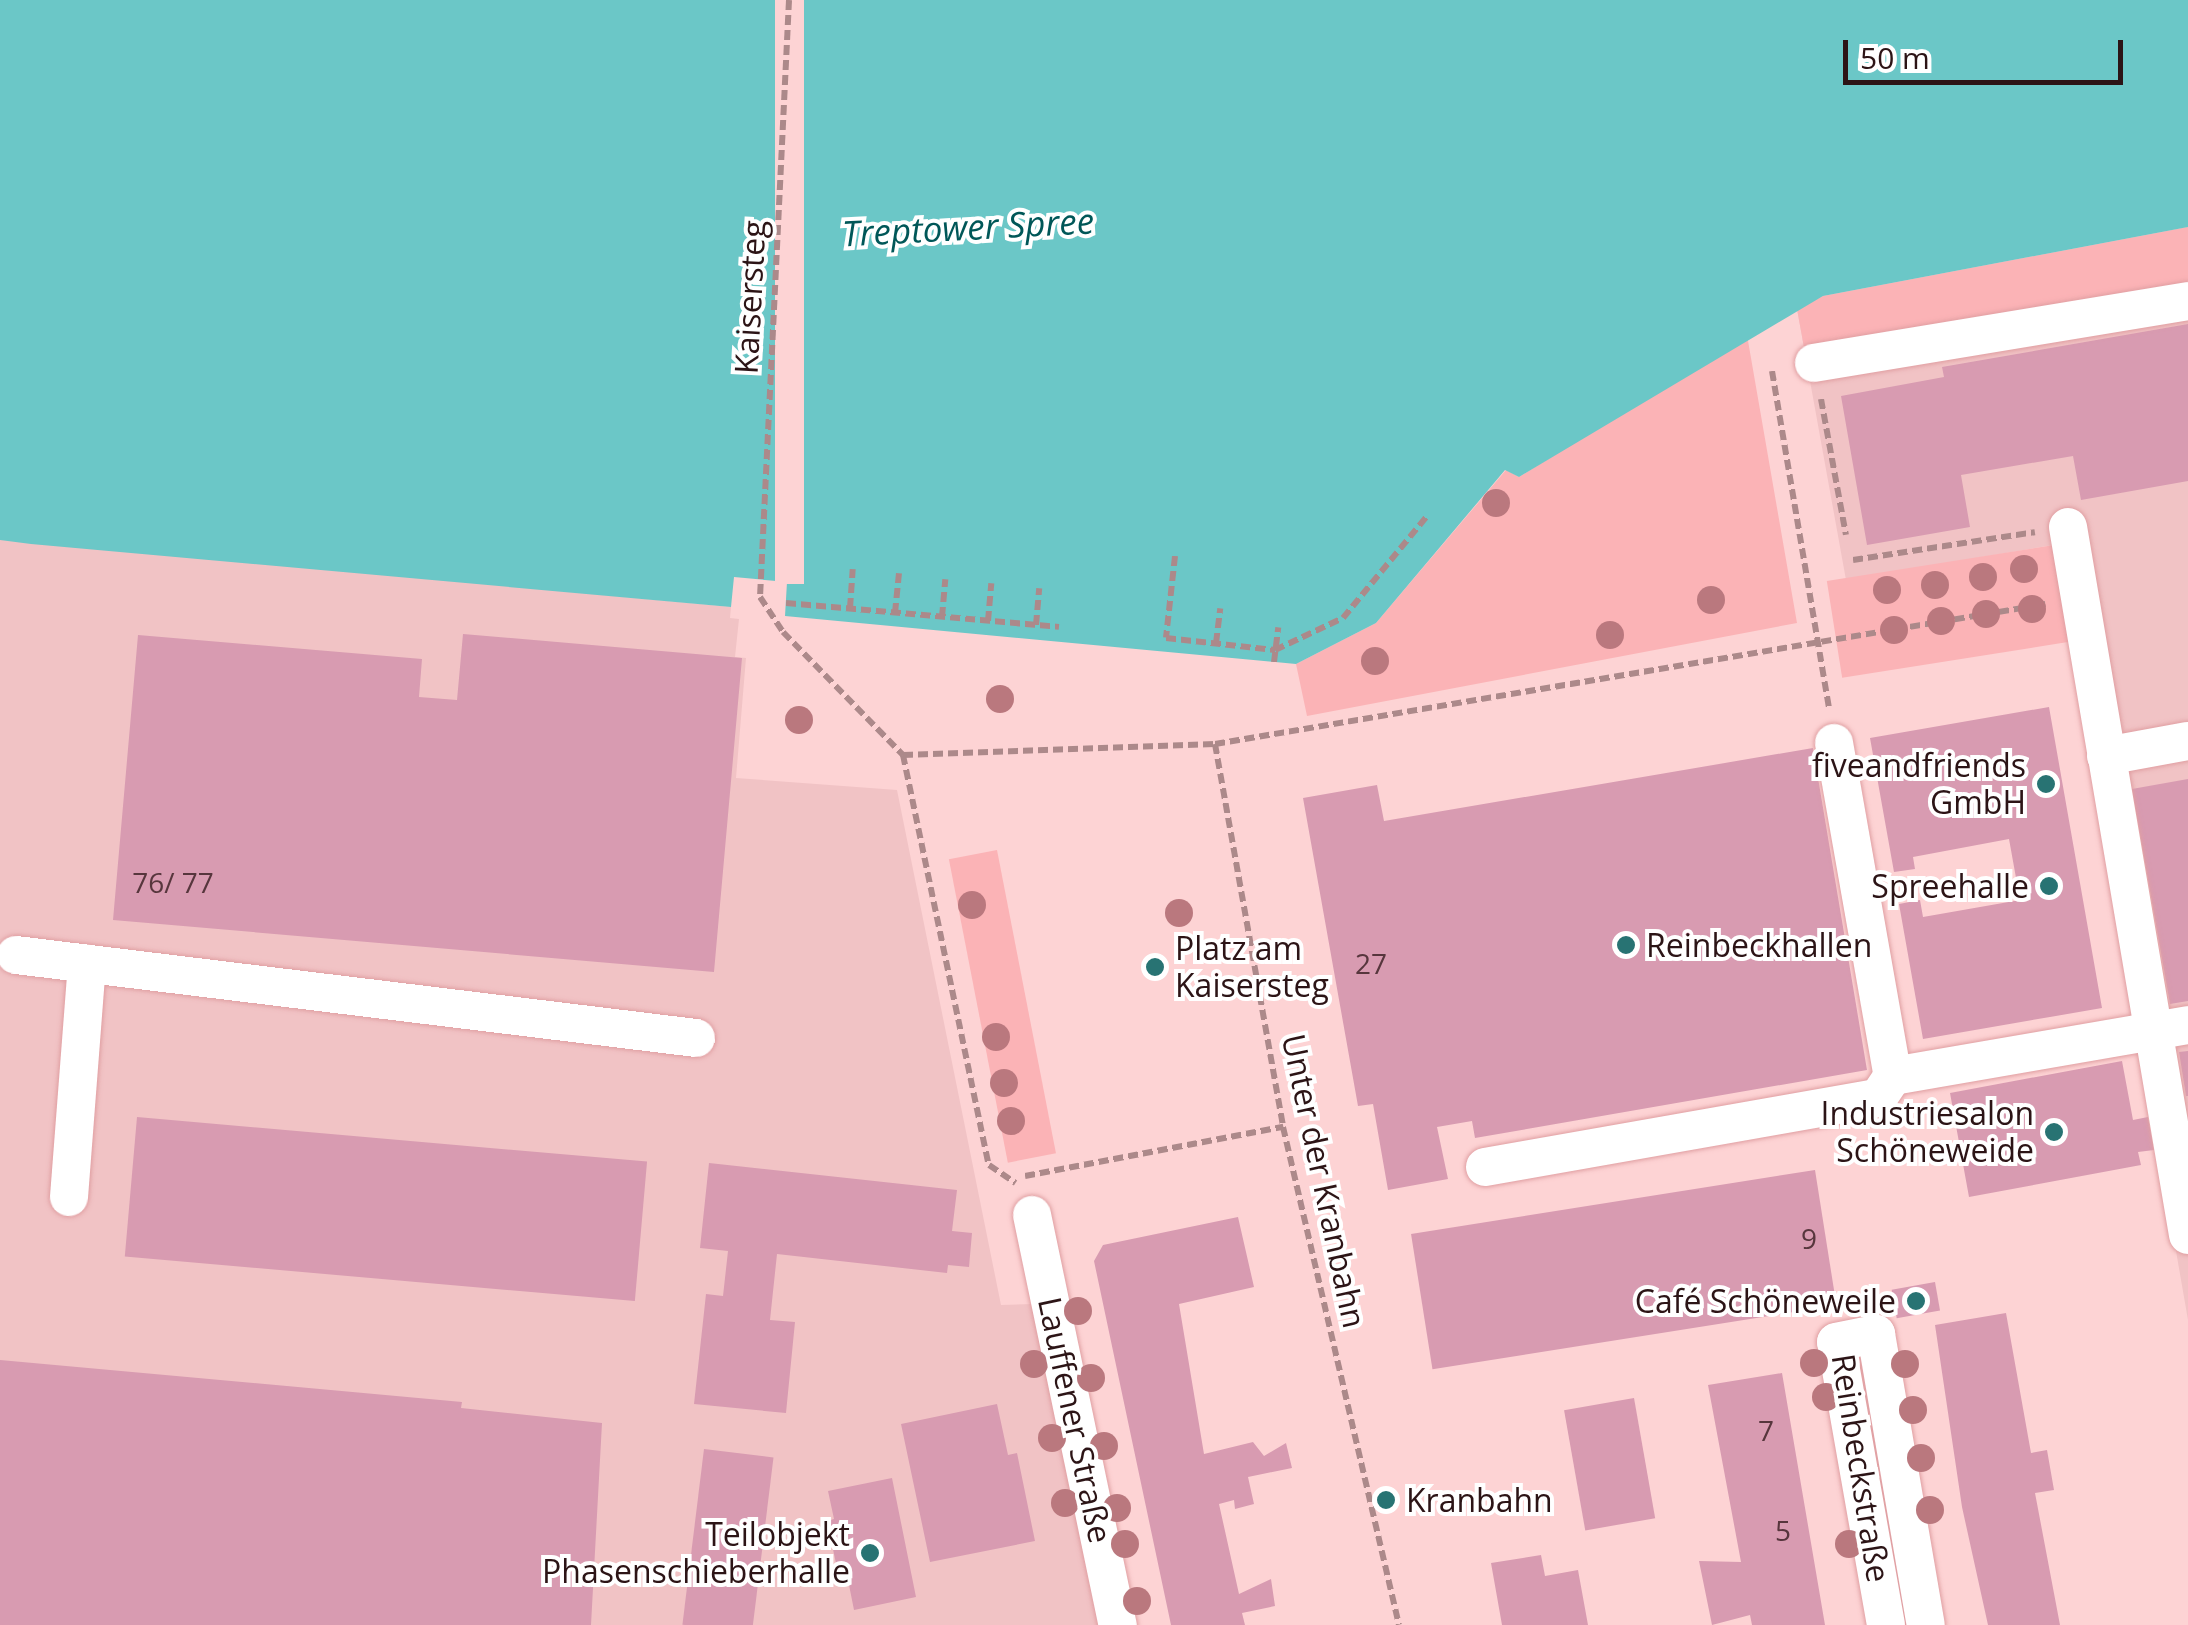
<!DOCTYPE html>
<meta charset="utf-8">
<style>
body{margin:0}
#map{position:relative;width:2188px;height:1625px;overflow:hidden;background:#fdd3d4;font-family:"Open Sans",sans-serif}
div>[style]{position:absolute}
.built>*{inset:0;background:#f1c3c5}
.green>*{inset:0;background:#fbb3b6;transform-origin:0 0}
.water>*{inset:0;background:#6bc7c7}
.pier>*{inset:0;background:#fdd3d4;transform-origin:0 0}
.building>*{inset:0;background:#d89bb1;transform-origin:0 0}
.path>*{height:6px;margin-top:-3px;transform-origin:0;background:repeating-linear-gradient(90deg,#ac898a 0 10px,transparent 0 15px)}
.roads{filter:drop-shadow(0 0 2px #e09fa2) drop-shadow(0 0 2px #e09fa2)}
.minor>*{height:38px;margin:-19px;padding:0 19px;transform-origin:19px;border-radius:19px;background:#fff}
.trees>*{width:28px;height:28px;margin:-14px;border-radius:50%;background:#ba787e}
.dots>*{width:28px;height:28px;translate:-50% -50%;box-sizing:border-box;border:5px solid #fff;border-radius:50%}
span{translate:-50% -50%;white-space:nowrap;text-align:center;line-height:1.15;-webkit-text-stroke:8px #fff;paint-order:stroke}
.number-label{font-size:28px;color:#57363d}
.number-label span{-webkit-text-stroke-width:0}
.street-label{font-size:32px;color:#2c1416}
.poi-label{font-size:32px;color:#2c1416}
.right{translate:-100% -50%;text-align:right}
.left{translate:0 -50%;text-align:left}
.water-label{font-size:35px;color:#005758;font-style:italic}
.scale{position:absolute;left:1843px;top:40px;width:280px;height:45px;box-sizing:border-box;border:5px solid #2c1416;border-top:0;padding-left:12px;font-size:30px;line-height:35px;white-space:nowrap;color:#2c1416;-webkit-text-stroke:8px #fff;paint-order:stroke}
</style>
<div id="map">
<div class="built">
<div style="clip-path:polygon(2188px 227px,2188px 1320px,2053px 545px,1846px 580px,1797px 309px)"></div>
<div style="clip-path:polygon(0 538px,731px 607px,730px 618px,739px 619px,735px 657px,746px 658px,736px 778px,897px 790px,1001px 1305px,1032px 1304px,1103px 1625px,0 1625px)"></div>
</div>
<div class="green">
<div style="clip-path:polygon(2188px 227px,2188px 284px,1804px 347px,1797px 309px,1823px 296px)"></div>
<div style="clip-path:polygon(1747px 335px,1797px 623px,1307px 716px,1296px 664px,1376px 623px,1506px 470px,1519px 477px)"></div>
<div style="left:2054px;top:545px;width:98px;height:230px;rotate:81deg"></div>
<div style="left:997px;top:850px;width:309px;height:49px;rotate:79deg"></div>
</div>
<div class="water">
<div style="clip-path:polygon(0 0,2188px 0,2188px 227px,1823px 296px,1519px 477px,1505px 470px,1376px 623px,1296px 664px,785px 616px,787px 582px,734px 577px,731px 607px,31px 544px,0 540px)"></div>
</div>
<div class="pier">
<div style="left:775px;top:0;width:29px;height:584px"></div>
</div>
<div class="building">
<div style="clip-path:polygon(2188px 324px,2188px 481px,2081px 500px,2073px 456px,1961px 475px,1970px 527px,1867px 545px,1841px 396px,1944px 377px,1942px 367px)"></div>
<div style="clip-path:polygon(463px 634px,742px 658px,714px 972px,113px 920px,138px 635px,422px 659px,419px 697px,457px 700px)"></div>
<div style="clip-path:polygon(2049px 707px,2102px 1008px,1923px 1039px,1899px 904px,1920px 900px,1923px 917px,2020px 900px,2009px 839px,1913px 857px,1915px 869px,1894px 872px,1870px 738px)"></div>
<div style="clip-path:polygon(1813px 748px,1867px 1070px,1475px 1138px,1472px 1121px,1437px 1127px,1448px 1179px,1388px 1190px,1373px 1104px,1358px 1106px,1303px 798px,1377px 785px,1384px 821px)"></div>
<div style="clip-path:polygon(2188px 779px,2188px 1001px,2170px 1004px,2132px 789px)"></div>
<div style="clip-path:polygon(2188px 1051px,2188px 1096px,2186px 1096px,2179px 1052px)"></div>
<div style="clip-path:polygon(2122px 1061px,2133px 1120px,2148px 1117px,2154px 1150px,2138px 1152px,2141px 1165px,1969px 1197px,1950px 1093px)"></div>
<div style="left:137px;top:1117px;width:512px;height:140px;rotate:5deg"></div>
<div style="clip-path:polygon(709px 1163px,957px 1190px,952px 1231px,972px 1233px,969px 1267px,948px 1265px,947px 1273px,777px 1254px,770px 1320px,795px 1322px,786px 1413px,694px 1404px,706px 1294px,723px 1296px,728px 1251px,700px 1248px)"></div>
<div style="left:1815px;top:1170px;width:137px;height:409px;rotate:81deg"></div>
<div style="clip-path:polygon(1238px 1217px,1254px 1287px,1179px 1304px,1204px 1454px,1253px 1442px,1264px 1456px,1286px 1443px,1292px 1468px,1248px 1477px,1254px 1504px,1235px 1509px,1234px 1500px,1219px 1504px,1239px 1594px,1271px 1579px,1275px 1606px,1242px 1613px,1245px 1625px,1171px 1625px,1094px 1261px,1103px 1245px)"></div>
<div style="left:1935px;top:1282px;width:29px;height:44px;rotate:80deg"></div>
<div style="clip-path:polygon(2006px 1313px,2031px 1453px,2047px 1450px,2054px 1490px,2035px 1493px,2060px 1625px,1988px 1625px,1962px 1507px,1935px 1325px)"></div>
<div style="clip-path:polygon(0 1360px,462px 1402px,461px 1408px,602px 1423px,591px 1625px,0 1625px)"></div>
<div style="clip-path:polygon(1782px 1373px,1825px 1625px,1752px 1625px,1750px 1615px,1712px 1625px,1699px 1561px,1741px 1562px,1708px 1385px)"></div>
<div style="left:1634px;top:1398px;width:122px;height:71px;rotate:80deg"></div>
<div style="clip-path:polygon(997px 1404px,1008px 1455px,1017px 1453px,1035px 1541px,930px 1562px,901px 1424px)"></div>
<div style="left:704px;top:1449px;width:70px;height:177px;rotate:7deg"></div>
<div style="clip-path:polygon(892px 1478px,916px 1597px,854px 1610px,849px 1585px,841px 1587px,827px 1521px,834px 1519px,828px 1491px)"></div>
<div style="clip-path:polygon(1541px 1555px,1545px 1576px,1578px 1570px,1588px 1625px,1502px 1625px,1491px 1563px)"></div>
</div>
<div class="path">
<div style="left:789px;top:0;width:598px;rotate:92.78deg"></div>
<div style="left:760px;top:597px;width:42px;rotate:56.7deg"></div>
<div style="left:783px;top:632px;width:172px;rotate:45.7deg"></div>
<div style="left:903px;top:755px;width:419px;rotate:78.2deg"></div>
<div style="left:989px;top:1165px;width:32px;rotate:34deg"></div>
<div style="left:1772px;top:371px;width:341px;rotate:80.4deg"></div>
<div style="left:1821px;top:399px;width:138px;rotate:79.6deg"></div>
<div style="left:1175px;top:556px;width:82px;rotate:96.3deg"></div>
<div style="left:1166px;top:638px;width:110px;rotate:6.3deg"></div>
<div style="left:1275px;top:650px;width:75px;rotate:-25.2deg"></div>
<div style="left:1343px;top:618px;width:134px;rotate:-50.5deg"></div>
<div style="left:1853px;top:560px;width:184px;rotate:-8.7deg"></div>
<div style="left:786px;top:603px;width:274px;rotate:5deg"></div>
<div style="left:850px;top:608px;width:39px;rotate:-86deg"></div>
<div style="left:895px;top:613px;width:40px;rotate:-84.3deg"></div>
<div style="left:942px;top:617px;width:38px;rotate:-85deg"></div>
<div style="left:988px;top:621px;width:38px;rotate:-85deg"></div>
<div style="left:1036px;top:625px;width:37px;rotate:-85deg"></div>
<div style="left:1216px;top:643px;width:35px;rotate:-83deg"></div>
<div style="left:1274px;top:662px;width:35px;rotate:-83deg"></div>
<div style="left:1215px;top:744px;width:389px;rotate:79.9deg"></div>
<div style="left:1283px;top:1127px;width:511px;rotate:76.89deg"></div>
<div style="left:903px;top:755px;width:312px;rotate:-2deg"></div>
<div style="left:1215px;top:744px;width:842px;rotate:-9.57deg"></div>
<div style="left:1025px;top:1176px;width:263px;rotate:-10.8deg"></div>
</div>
<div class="roads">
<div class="minor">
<div style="left:1814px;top:363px;width:379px;rotate:-9.4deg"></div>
<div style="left:2068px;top:527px;width:718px;rotate:80.38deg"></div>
<div style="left:1834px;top:743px;width:338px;rotate:80deg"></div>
<div style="left:2106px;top:756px;width:83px;rotate:-10.4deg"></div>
<div style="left:16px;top:955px;width:685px;rotate:6.96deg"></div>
<div style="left:1485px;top:1167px;width:399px;rotate:-10deg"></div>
<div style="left:1878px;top:1098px;width:27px;rotate:-56deg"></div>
<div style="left:1893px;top:1076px;width:299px;rotate:-9.8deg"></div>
<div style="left:69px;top:1197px;width:234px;rotate:-85.6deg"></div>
<div style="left:1032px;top:1215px;width:419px;rotate:78.2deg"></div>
<div style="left:1886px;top:1625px;width:287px;rotate:-100deg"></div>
<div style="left:1836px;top:1342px;width:41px;rotate:-11.3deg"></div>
<div style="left:1876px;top:1334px;width:295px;rotate:80.3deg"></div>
</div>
</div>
<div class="trees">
<div style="left:1496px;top:503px"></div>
<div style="left:2024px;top:569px"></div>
<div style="left:1983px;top:577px"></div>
<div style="left:1935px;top:585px"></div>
<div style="left:1887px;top:590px"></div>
<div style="left:1711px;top:600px"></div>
<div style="left:2032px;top:609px"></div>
<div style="left:1986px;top:614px"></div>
<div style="left:1941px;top:621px"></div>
<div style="left:1894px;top:630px"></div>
<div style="left:1610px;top:635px"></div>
<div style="left:1375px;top:661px"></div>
<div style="left:1000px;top:699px"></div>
<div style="left:799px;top:720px"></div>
<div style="left:972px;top:905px"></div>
<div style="left:1179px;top:913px"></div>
<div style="left:996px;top:1037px"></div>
<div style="left:1004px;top:1083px"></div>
<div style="left:1011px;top:1121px"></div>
<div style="left:1078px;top:1311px"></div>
<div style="left:1814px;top:1363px"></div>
<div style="left:1034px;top:1364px"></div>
<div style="left:1905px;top:1364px"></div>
<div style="left:1091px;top:1378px"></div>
<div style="left:1826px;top:1397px"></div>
<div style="left:1913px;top:1410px"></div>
<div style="left:1052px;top:1438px"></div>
<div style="left:1104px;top:1446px"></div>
<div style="left:1921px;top:1458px"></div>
<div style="left:1065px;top:1503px"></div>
<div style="left:1117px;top:1508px"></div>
<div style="left:1930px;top:1510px"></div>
<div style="left:1125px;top:1544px"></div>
<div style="left:1849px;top:1544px"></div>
<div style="left:1137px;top:1601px"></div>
</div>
<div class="dots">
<div style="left:2046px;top:784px;background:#287373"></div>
<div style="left:2049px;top:886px;background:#287373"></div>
<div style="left:1626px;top:945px;background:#287373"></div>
<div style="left:1155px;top:967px;background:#287373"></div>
<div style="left:2054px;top:1132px;background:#287373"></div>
<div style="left:1916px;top:1301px;background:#287373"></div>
<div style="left:1386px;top:1500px;background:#287373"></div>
<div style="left:870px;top:1553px;background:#287373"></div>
</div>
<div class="number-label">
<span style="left:173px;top:882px">76/ 77</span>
<span style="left:1371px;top:963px">27</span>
<span style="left:1809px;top:1238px">9</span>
<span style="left:1766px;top:1430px">7</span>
<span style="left:1783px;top:1530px">5</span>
</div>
<div class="street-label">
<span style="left:750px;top:297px;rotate:-87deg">Kaisersteg</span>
<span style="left:1324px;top:1181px;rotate:78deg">Unter der Kranbahn</span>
<span style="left:1075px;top:1420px;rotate:78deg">Lauffener Straße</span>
<span style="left:1861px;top:1468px;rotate:81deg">Reinbeckstraße</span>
</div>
<div class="poi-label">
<span class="right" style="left:2026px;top:784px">fiveandfriends<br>GmbH</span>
<span class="right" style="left:2029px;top:886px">Spreehalle</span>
<span class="left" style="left:1646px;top:945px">Reinbeckhallen</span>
<span class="left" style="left:1175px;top:967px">Platz am<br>Kaisersteg</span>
<span class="right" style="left:2034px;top:1132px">Industriesalon<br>Schöneweide</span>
<span class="right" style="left:1896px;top:1301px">Café Schöneweile</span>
<span class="left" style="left:1406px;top:1500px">Kranbahn</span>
<span class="right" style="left:850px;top:1553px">Teilobjekt<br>Phasenschieberhalle</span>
</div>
<div class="water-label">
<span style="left:968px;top:227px;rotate:-3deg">Treptower Spree</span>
</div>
<div class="scale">50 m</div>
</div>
